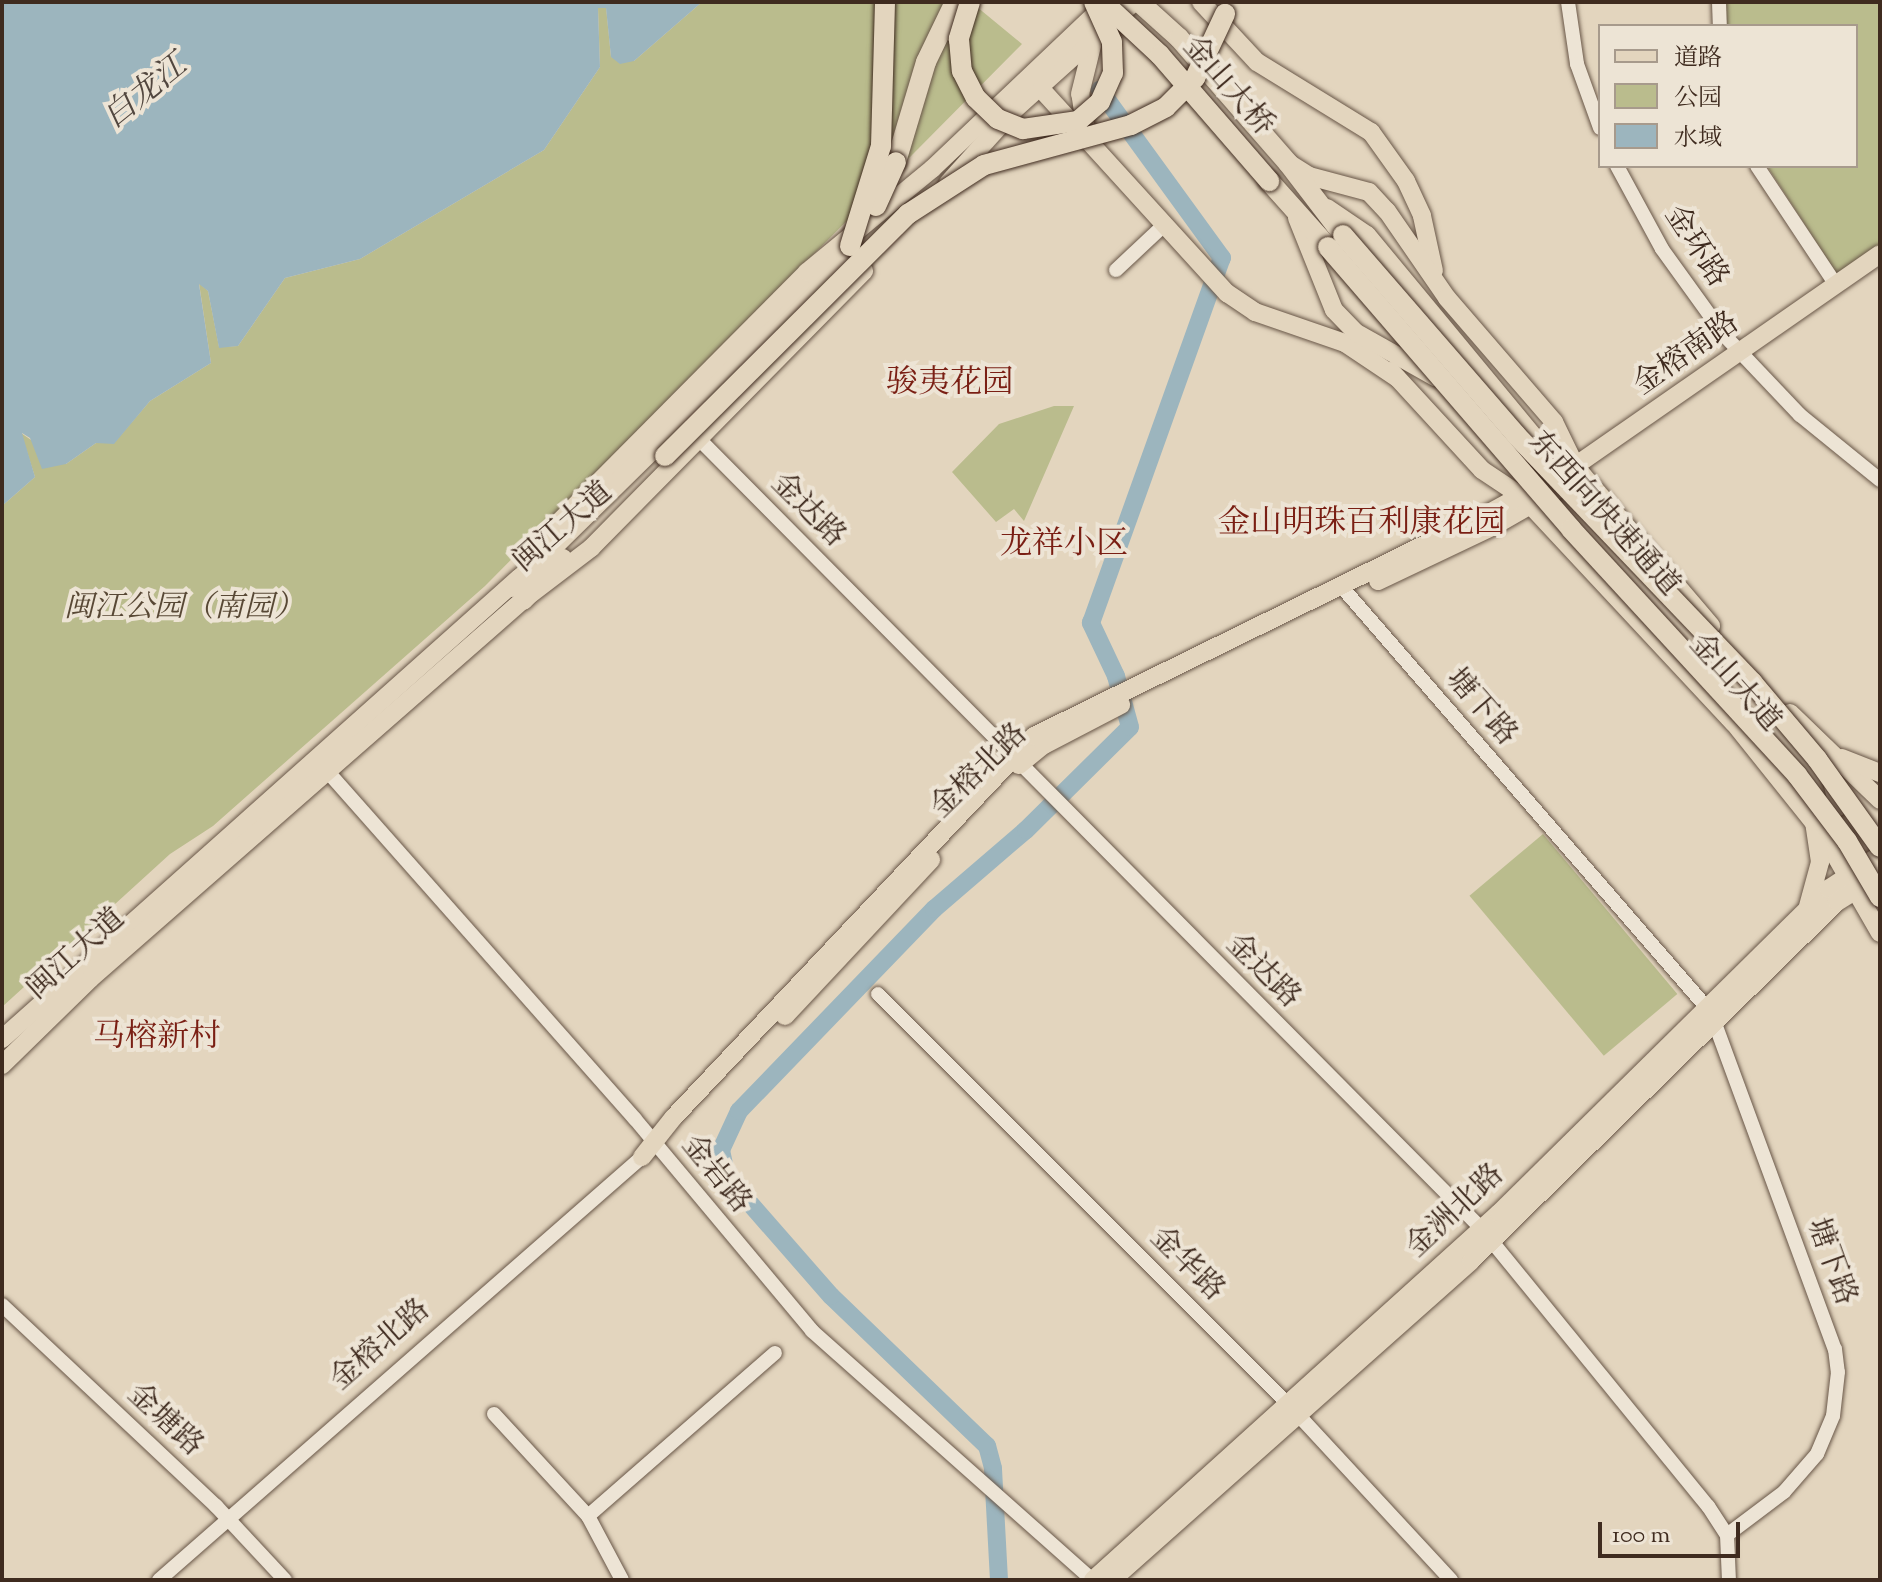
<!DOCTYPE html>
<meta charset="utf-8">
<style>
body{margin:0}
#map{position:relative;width:1882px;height:1582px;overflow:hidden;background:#e3d5be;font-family:"Sorts Mill Goudy","Noto Serif SC",serif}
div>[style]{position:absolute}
.green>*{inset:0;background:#babc8d;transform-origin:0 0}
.water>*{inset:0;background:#9cb5be}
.river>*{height:18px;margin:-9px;padding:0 9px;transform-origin:9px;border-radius:9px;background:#9cb5be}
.roads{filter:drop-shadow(0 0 2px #685647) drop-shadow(0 0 2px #685647)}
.minor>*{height:14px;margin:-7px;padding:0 7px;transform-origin:7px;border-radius:7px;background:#ede4d5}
.major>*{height:18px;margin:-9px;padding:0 9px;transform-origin:9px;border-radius:9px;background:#e3d5be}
.highway>*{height:20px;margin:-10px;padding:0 10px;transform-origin:10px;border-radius:10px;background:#e3d5be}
.bridges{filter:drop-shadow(0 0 2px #3f2b1f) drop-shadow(0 0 2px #3f2b1f)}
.highway-bridge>*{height:20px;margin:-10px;padding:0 10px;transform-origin:10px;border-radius:10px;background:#e3d5be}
span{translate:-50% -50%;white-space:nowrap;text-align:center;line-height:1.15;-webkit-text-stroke:8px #ede4d5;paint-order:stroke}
.street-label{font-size:30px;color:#3f2b1f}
.park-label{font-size:30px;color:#584835;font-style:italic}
.water-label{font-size:32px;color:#52473f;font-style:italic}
.neighbourhood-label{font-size:32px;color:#7a1f14}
.frame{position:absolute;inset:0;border:4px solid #3f2b1f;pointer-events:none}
.legend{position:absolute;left:1598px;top:24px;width:260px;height:144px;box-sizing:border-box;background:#ede4d5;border:2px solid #a79a8c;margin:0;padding:10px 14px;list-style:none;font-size:24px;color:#3f2b1f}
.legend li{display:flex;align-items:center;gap:16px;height:40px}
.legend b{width:40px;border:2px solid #a79a8c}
.scale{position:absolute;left:1598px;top:1522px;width:142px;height:36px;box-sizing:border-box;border:4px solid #3f2b1f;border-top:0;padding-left:10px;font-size:24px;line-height:28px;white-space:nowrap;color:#3f2b1f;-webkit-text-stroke:6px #ede4d5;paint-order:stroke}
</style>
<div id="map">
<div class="green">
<div style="clip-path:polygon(702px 2px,971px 2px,1022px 44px,485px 586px,213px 826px,170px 854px,2px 1007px,2px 506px,35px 477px,21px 433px,66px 464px,96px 443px,114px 443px,150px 401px,211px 363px,199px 283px,208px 291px,219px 347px,238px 346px,285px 278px,360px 259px,544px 150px,600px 67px,598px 8px,606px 7px,611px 57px,634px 61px)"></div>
<div style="clip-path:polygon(1723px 2px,1880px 2px,1880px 246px,1838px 276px,1767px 166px,1856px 166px,1856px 26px,1723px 26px)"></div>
<div style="clip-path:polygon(1054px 406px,1074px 406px,1024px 521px,1014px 509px,996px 522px,952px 472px,999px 424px)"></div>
<div style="left:1543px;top:834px;width:209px;height:96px;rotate:50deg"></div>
</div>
<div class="water">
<div style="clip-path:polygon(2px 2px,702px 2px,634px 61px,620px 64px,611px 57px,606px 8px,598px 8px,600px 67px,544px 150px,360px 259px,285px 278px,238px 346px,219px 348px,208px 291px,199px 284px,211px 363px,150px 401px,114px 444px,96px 443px,66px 464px,42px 469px,30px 438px,22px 433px,35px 477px,2px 506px)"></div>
</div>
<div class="river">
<div style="left:999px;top:1580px;width:112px;rotate:-93.1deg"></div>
<div style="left:993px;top:1468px;width:23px;rotate:-105deg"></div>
<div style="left:987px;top:1446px;width:216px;rotate:-136.1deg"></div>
<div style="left:831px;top:1296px;width:138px;rotate:-131.2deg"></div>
<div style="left:740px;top:1192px;width:27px;rotate:-123deg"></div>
<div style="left:725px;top:1169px;width:19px;rotate:-102deg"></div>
<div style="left:721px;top:1150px;width:43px;rotate:-65.2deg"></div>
<div style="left:739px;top:1111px;width:281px;rotate:-46deg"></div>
<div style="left:934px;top:909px;width:121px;rotate:-40.7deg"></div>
<div style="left:1026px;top:830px;width:146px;rotate:-44.7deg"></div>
<div style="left:1130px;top:727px;width:53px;rotate:-105.4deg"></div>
<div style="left:1116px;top:676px;width:59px;rotate:-115.3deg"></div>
<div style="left:1091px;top:623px;width:388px;rotate:-70.3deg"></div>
<div style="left:1222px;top:258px;width:208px;rotate:-126deg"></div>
</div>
<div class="roads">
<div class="minor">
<div style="left:1568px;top:2px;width:63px;rotate:81.7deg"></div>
<div style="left:1577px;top:64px;width:68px;rotate:70.2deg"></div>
<div style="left:1719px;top:2px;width:24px;rotate:88deg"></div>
<div style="left:1617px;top:166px;width:94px;rotate:61.5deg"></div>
<div style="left:1662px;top:249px;width:106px;rotate:54.2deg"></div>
<div style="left:1724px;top:335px;width:110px;rotate:46.5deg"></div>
<div style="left:1800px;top:415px;width:103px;rotate:39.1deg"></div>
<div style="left:1757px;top:166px;width:143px;rotate:56.4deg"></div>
<div style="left:1116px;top:270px;width:63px;rotate:-43.1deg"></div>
<div style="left:699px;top:439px;width:1111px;rotate:45.26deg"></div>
<div style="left:1481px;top:1228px;width:359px;rotate:50.8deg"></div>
<div style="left:1708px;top:1506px;width:35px;rotate:57deg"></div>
<div style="left:1727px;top:1535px;width:45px;rotate:87.5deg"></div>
<div style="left:1341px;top:586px;width:559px;rotate:49.06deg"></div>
<div style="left:328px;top:772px;width:463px;rotate:48.5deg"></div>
<div style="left:635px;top:1119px;width:276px;rotate:50.1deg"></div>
<div style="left:812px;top:1331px;width:375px;rotate:41.6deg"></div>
<div style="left:878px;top:994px;width:583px;rotate:45deg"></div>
<div style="left:1290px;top:1406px;width:237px;rotate:47.2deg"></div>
<div style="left:1714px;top:1021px;width:350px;rotate:69.8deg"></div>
<div style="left:1835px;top:1349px;width:23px;rotate:83deg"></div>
<div style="left:1838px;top:1372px;width:44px;rotate:96.5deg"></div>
<div style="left:1833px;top:1416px;width:41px;rotate:112.8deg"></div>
<div style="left:1817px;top:1454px;width:50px;rotate:131deg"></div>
<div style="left:1784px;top:1492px;width:71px;rotate:143deg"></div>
<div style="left:2px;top:1305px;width:294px;rotate:43.2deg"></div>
<div style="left:216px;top:1506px;width:101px;rotate:47deg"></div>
<div style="left:494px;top:1414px;width:139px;rotate:47.3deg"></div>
<div style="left:588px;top:1516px;width:72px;rotate:62deg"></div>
<div style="left:588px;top:1516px;width:248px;rotate:-41.1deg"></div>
<div style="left:159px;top:1580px;width:642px;rotate:-41.21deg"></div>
</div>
<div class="major">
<div style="left:1201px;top:2px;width:82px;rotate:47deg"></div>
<div style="left:1257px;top:62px;width:134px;rotate:31.6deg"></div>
<div style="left:1371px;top:132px;width:60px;rotate:54.5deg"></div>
<div style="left:1406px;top:181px;width:38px;rotate:65deg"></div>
<div style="left:1422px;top:216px;width:56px;rotate:77.7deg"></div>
<div style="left:1032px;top:79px;width:290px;rotate:47.7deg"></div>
<div style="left:1227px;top:293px;width:34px;rotate:34deg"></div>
<div style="left:1255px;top:312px;width:95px;rotate:19deg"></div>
<div style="left:1345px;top:343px;width:63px;rotate:33.9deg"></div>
<div style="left:1086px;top:130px;width:36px;rotate:-99deg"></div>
<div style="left:1080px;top:94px;width:54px;rotate:-76deg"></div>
<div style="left:1290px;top:164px;width:22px;rotate:32deg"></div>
<div style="left:1309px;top:176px;width:62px;rotate:14.9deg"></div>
<div style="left:1369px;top:192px;width:26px;rotate:47deg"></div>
<div style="left:1387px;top:211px;width:106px;rotate:55.4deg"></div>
<div style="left:1447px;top:298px;width:164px;rotate:49.2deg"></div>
<div style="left:1554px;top:422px;width:46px;rotate:64deg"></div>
<div style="left:948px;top:183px;width:98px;rotate:-47.9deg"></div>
<div style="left:1014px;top:110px;width:161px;rotate:-42deg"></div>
<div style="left:1327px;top:208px;width:48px;rotate:34deg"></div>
<div style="left:1367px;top:235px;width:261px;rotate:50.4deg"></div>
<div style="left:1533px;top:436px;width:52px;rotate:35.5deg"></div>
<div style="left:1575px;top:466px;width:210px;rotate:49.6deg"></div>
<div style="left:1297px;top:218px;width:99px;rotate:68.1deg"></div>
<div style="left:1334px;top:310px;width:30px;rotate:46deg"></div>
<div style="left:1355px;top:332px;width:92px;rotate:29.4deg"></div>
<div style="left:1391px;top:371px;width:134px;rotate:47.4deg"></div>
<div style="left:1482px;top:470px;width:47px;rotate:33.7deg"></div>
<div style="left:1523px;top:497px;width:309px;rotate:47deg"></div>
<div style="left:1734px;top:723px;width:142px;rotate:51.3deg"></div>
<div style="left:1823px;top:834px;width:114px;rotate:60.1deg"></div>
<div style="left:534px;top:557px;width:40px;rotate:-55.1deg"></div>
<div style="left:557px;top:524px;width:355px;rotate:-45.2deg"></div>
<div style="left:807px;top:272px;width:162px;rotate:-39.5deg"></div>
<div style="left:932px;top:169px;width:240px;rotate:-43.5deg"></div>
<div style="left:1378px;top:581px;width:128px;rotate:-25.4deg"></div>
<div style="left:1494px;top:526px;width:95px;rotate:-29.8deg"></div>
<div style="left:1790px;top:713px;width:125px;rotate:44deg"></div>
<div style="left:1842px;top:758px;width:41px;rotate:21.5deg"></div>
<div style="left:1019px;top:765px;width:32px;rotate:-39deg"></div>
<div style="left:1044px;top:745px;width:87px;rotate:-27.5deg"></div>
<div style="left:1808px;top:906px;width:46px;rotate:-74.7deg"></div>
<div style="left:1820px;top:862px;width:40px;rotate:-98.5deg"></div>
<div style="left:1814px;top:822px;width:28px;rotate:-32deg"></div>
<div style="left:1838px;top:807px;width:27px;rotate:-103deg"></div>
<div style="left:785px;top:1016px;width:214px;rotate:-46.9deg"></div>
<div style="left:2px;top:1039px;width:693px;rotate:-41.72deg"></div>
<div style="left:2px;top:1065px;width:123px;rotate:-44.3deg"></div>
<div style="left:90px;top:979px;width:575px;rotate:-41.2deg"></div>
<div style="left:523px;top:600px;width:86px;rotate:-37.4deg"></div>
<div style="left:591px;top:548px;width:389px;rotate:-45.4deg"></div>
<div style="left:642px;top:1157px;width:50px;rotate:-51.5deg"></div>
<div style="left:673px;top:1118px;width:526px;rotate:-46.62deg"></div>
<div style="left:1034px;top:736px;width:504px;rotate:-26.11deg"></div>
<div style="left:1487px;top:514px;width:100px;rotate:-28.6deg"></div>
<div style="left:1575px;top:466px;width:371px;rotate:-34.8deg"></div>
<div style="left:1093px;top:1580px;width:547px;rotate:-42.11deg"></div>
<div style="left:1499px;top:1213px;width:462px;rotate:-44.6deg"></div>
<div style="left:1828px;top:889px;width:62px;rotate:-33.2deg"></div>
<div style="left:1112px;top:1580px;width:480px;rotate:-41.6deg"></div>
<div style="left:1471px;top:1261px;width:513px;rotate:-44.45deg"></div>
<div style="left:1837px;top:902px;width:51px;rotate:-32.1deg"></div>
</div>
<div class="highway">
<div style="left:1139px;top:2px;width:54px;rotate:42deg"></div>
<div style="left:1179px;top:38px;width:166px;rotate:48.9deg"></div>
<div style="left:1288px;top:163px;width:91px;rotate:52.6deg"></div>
<div style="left:896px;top:162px;width:104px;rotate:-73.3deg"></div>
<div style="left:926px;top:62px;width:67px;rotate:-64.2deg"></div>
<div style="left:1269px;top:181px;width:89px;rotate:48.2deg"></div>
<div style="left:512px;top:587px;width:429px;rotate:-44.5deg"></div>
<div style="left:818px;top:286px;width:51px;rotate:-51.3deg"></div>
<div style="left:523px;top:600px;width:57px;rotate:-46.4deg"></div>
</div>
</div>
<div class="bridges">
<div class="highway-bridge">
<div style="left:970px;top:2px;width:39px;rotate:107deg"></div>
<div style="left:959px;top:39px;width:32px;rotate:85deg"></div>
<div style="left:962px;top:71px;width:30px;rotate:63deg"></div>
<div style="left:976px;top:98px;width:30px;rotate:44deg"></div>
<div style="left:998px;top:119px;width:27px;rotate:22deg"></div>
<div style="left:1023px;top:129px;width:56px;rotate:-8.3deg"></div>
<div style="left:1078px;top:121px;width:29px;rotate:-41deg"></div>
<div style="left:1100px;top:102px;width:32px;rotate:-66deg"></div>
<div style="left:1113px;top:73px;width:31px;rotate:-92deg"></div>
<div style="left:1112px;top:42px;width:44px;rotate:-114.2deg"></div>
<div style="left:1103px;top:2px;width:78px;rotate:42.9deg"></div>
<div style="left:1160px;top:55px;width:167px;rotate:49.1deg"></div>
<div style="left:876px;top:206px;width:48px;rotate:-65.6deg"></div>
<div style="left:1343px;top:235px;width:264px;rotate:49.1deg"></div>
<div style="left:1516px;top:435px;width:342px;rotate:46.3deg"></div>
<div style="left:1752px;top:682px;width:101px;rotate:49.8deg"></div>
<div style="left:1817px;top:759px;width:108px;rotate:54.4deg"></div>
<div style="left:850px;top:246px;width:105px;rotate:-72.8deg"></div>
<div style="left:881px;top:146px;width:144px;rotate:-88.4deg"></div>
<div style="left:1328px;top:247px;width:372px;rotate:49.2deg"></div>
<div style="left:1571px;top:529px;width:334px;rotate:47.4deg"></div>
<div style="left:1797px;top:775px;width:83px;rotate:52.9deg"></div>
<div style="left:1847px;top:841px;width:65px;rotate:59.5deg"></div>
<div style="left:665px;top:456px;width:343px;rotate:-44.9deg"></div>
<div style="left:908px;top:214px;width:90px;rotate:-32.8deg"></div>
<div style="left:984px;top:165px;width:152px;rotate:-15.2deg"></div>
<div style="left:1131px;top:125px;width:39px;rotate:-27deg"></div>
<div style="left:1166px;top:107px;width:41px;rotate:-45deg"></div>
<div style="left:1195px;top:78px;width:71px;rotate:-64.9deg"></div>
</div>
</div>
<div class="street-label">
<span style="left:1227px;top:87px;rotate:49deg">金山大桥</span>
<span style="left:1695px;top:247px;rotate:57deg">金环路</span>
<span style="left:1687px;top:355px;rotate:-35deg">金榕南路</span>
<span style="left:807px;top:511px;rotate:45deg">金达路</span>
<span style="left:1603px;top:515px;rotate:48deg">东西向快速通道</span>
<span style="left:564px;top:528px;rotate:-41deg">闽江大道</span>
<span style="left:1734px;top:684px;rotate:48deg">金山大道</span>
<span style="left:1480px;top:708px;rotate:49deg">塘下路</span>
<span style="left:980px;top:772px;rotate:-44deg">金榕北路</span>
<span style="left:77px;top:955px;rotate:-42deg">闽江大道</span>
<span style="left:1262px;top:972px;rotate:45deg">金达路</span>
<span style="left:715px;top:1175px;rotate:51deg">金岩路</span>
<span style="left:1456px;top:1212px;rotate:-43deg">金洲北路</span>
<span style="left:1830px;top:1262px;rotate:70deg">塘下路</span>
<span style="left:1186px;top:1265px;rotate:45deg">金华路</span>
<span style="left:381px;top:1346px;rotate:-41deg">金榕北路</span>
<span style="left:164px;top:1421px;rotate:43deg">金塘路</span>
</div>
<div class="park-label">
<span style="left:184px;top:609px">闽江公园（南园）</span>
</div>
<div class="water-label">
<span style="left:146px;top:93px;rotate:-39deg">白龙江</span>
</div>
<div class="neighbourhood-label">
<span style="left:950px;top:384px">骏夷花园</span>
<span style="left:1362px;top:524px">金山明珠百利康花园</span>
<span style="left:1064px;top:545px">龙祥小区</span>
<span style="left:157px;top:1038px">马榕新村</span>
</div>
<div class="frame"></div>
<ul class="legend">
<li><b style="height:10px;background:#e3d5be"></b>道路</li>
<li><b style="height:22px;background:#babc8d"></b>公园</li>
<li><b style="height:22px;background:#9cb5be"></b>水域</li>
</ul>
<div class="scale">100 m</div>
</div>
